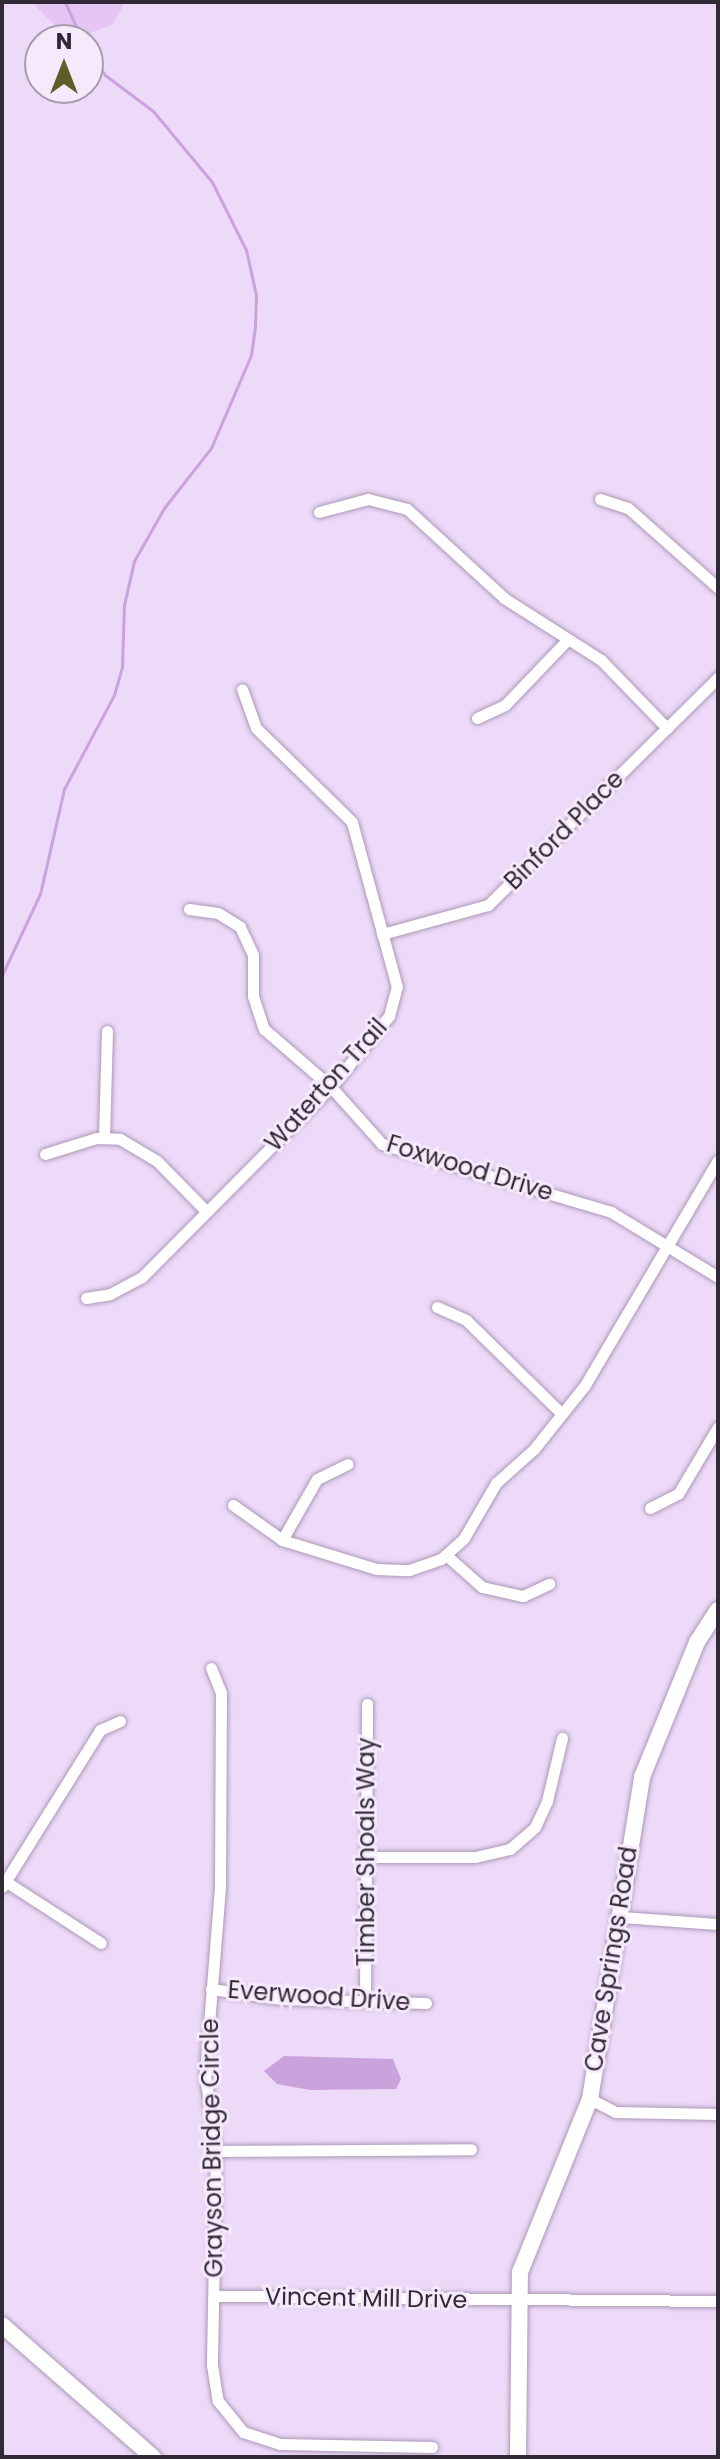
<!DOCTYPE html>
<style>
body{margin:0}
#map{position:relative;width:720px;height:2459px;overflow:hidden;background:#edd9f8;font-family:Poppins,sans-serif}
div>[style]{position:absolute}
.green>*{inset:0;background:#e4c5f4}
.water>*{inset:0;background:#caa3dd}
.stream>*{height:3px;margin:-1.5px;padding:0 1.5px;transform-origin:1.5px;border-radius:1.5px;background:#caa3dd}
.roads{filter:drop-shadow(0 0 2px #ac99b6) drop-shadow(0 0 2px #ac99b6)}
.street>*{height:11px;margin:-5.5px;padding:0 5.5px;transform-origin:5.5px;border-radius:5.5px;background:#fff}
.secondary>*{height:16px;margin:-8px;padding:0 8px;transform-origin:8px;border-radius:8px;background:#fff}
span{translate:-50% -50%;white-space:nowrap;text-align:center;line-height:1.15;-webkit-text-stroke:6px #f6e9fc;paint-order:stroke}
.street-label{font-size:24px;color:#312935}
.frame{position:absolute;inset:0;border:4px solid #312935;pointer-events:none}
.north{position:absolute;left:24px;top:24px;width:80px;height:80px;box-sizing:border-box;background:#f6e9fc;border:2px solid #a79cac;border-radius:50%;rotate:0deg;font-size:22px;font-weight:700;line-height:32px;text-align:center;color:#312935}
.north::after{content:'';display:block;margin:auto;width:28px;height:36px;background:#605c28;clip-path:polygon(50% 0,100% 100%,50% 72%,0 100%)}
</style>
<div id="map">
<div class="green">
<div style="clip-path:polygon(31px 2px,125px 2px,113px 24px,80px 37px,64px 34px)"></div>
</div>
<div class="water">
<div style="clip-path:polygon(284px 2056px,393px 2059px,401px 2079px,396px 2089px,310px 2090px,277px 2084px,264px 2071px)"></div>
</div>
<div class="stream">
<div style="left:65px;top:2px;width:42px;rotate:65.9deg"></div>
<div style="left:2px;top:975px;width:89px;rotate:-64.9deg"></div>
<div style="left:40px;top:894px;width:108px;rotate:-77.1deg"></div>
<div style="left:64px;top:789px;width:106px;rotate:-62deg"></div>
<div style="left:114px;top:695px;width:29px;rotate:-74deg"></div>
<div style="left:122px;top:667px;width:62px;rotate:-88.2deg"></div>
<div style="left:124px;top:605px;width:45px;rotate:-77.2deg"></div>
<div style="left:134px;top:561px;width:61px;rotate:-60.5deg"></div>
<div style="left:164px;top:508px;width:76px;rotate:-51.9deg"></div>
<div style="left:211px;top:448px;width:101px;rotate:-66.7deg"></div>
<div style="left:251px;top:355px;width:30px;rotate:-82deg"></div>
<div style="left:255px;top:325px;width:30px;rotate:-88deg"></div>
<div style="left:256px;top:295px;width:46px;rotate:-102.5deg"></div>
<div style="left:246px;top:250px;width:76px;rotate:-116.6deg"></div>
<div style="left:212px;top:182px;width:92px;rotate:-129.7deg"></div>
<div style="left:153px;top:111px;width:60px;rotate:-143.1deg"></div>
<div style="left:105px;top:75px;width:30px;rotate:-124deg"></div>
</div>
<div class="roads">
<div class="street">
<div style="left:600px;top:499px;width:29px;rotate:18deg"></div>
<div style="left:628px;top:508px;width:120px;rotate:41.6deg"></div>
<div style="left:319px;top:512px;width:51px;rotate:-14.9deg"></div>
<div style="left:368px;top:499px;width:40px;rotate:14.4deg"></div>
<div style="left:407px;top:509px;width:132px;rotate:42.5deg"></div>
<div style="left:504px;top:598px;width:115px;rotate:32.6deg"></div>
<div style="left:601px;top:660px;width:95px;rotate:45.9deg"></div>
<div style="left:477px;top:718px;width:31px;rotate:-25deg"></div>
<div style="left:505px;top:705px;width:91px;rotate:-46.3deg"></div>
<div style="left:189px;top:909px;width:29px;rotate:8deg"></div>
<div style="left:218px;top:913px;width:26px;rotate:32deg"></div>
<div style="left:240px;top:927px;width:31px;rotate:65deg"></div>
<div style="left:253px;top:955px;width:41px;rotate:90deg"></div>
<div style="left:253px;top:996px;width:35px;rotate:72deg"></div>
<div style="left:264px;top:1029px;width:89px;rotate:40.9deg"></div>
<div style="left:331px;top:1087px;width:76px;rotate:48.2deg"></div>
<div style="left:382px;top:1144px;width:239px;rotate:16.5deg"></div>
<div style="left:611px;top:1212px;width:125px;rotate:31.3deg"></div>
<div style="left:382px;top:934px;width:110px;rotate:-15.3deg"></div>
<div style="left:488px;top:905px;width:324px;rotate:-44.7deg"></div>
<div style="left:104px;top:1138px;width:107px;rotate:-88.4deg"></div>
<div style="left:45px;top:1154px;width:53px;rotate:-17.4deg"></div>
<div style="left:96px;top:1138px;width:24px;rotate:2deg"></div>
<div style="left:120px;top:1139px;width:43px;rotate:30.7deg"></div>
<div style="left:157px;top:1161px;width:71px;rotate:45.6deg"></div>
<div style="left:86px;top:1298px;width:24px;rotate:-9deg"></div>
<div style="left:110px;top:1294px;width:36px;rotate:-28deg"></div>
<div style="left:142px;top:1277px;width:268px;rotate:-45.2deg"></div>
<div style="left:331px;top:1087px;width:92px;rotate:-50.8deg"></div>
<div style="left:389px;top:1016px;width:30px;rotate:-75deg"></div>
<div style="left:397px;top:987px;width:171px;rotate:-105.3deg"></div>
<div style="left:352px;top:822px;width:134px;rotate:-135.6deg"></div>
<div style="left:256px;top:728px;width:41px;rotate:-109.7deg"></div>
<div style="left:437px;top:1307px;width:32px;rotate:24deg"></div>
<div style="left:466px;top:1320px;width:133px;rotate:44.4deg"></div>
<div style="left:233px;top:1505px;width:60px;rotate:35.5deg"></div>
<div style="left:282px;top:1540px;width:98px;rotate:17.1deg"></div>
<div style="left:376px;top:1569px;width:33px;rotate:2deg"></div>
<div style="left:409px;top:1570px;width:34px;rotate:-19deg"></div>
<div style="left:441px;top:1559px;width:31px;rotate:-42deg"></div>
<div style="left:464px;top:1538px;width:64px;rotate:-59.8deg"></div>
<div style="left:496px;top:1483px;width:51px;rotate:-41.8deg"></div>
<div style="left:534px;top:1449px;width:82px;rotate:-51.4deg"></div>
<div style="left:585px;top:1385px;width:261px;rotate:-59.4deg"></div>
<div style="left:650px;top:1508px;width:31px;rotate:-27deg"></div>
<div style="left:678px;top:1494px;width:78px;rotate:-59.2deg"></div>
<div style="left:282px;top:1540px;width:70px;rotate:-60.2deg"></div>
<div style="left:317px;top:1479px;width:34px;rotate:-26deg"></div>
<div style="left:446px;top:1555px;width:48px;rotate:41.6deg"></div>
<div style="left:482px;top:1587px;width:42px;rotate:12.4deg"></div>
<div style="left:523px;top:1596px;width:29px;rotate:-25deg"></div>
<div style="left:211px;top:1668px;width:27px;rotate:68deg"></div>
<div style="left:221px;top:1693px;width:194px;rotate:90.3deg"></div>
<div style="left:220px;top:1887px;width:189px;rotate:94.6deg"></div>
<div style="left:205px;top:2075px;width:77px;rotate:81.8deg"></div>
<div style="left:216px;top:2151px;width:214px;rotate:91.1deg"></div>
<div style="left:212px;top:2365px;width:36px;rotate:81deg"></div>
<div style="left:218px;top:2401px;width:40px;rotate:51deg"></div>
<div style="left:243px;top:2432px;width:39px;rotate:18deg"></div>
<div style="left:280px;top:2444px;width:152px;rotate:1.1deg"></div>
<div style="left:366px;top:1857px;width:109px"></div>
<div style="left:475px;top:1857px;width:36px;rotate:-13deg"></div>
<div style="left:510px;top:1849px;width:33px;rotate:-41deg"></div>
<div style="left:535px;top:1827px;width:29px;rotate:-65deg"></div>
<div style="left:547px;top:1801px;width:65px;rotate:-76.6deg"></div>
<div style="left:5px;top:1881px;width:114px;rotate:32.9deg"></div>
<div style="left:2px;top:1887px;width:185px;rotate:-58deg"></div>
<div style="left:100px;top:1730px;width:22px;rotate:-24deg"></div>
<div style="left:620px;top:1917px;width:98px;rotate:4.1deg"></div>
<div style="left:211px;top:1989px;width:72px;rotate:8deg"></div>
<div style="left:282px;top:1999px;width:144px;rotate:1.6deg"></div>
<div style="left:365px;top:2001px;width:297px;rotate:-89.6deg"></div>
<div style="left:590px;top:2099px;width:28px;rotate:27deg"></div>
<div style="left:615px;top:2112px;width:103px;rotate:1.1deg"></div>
<div style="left:216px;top:2151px;width:255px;rotate:-0.4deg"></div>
<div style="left:216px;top:2296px;width:502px;rotate:0.57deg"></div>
</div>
<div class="secondary">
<div style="left:2px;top:2325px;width:201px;rotate:41.2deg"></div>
<div style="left:518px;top:2457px;width:185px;rotate:-89.4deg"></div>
<div style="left:520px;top:2272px;width:187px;rotate:-68deg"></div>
<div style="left:590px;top:2099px;width:326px;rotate:-80.8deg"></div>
<div style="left:642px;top:1777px;width:146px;rotate:-67.8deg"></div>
<div style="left:697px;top:1642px;width:38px;rotate:-57deg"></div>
</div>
</div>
<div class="street-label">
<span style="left:564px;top:830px;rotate:-45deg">Binford Place</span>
<span style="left:326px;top:1085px;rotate:-48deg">Waterton Trail</span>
<span style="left:470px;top:1168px;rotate:17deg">Foxwood Drive</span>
<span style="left:366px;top:1852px;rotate:-90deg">Timber Shoals Way</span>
<span style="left:611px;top:1959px;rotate:-81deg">Cave Springs Road</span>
<span style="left:319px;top:1996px;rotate:4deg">Everwood Drive</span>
<span style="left:212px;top:2148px;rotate:-91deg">Grayson Bridge Circle</span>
<span style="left:366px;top:2298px;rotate:1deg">Vincent Mill Drive</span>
</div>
<div class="frame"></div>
<div class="north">N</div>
</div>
